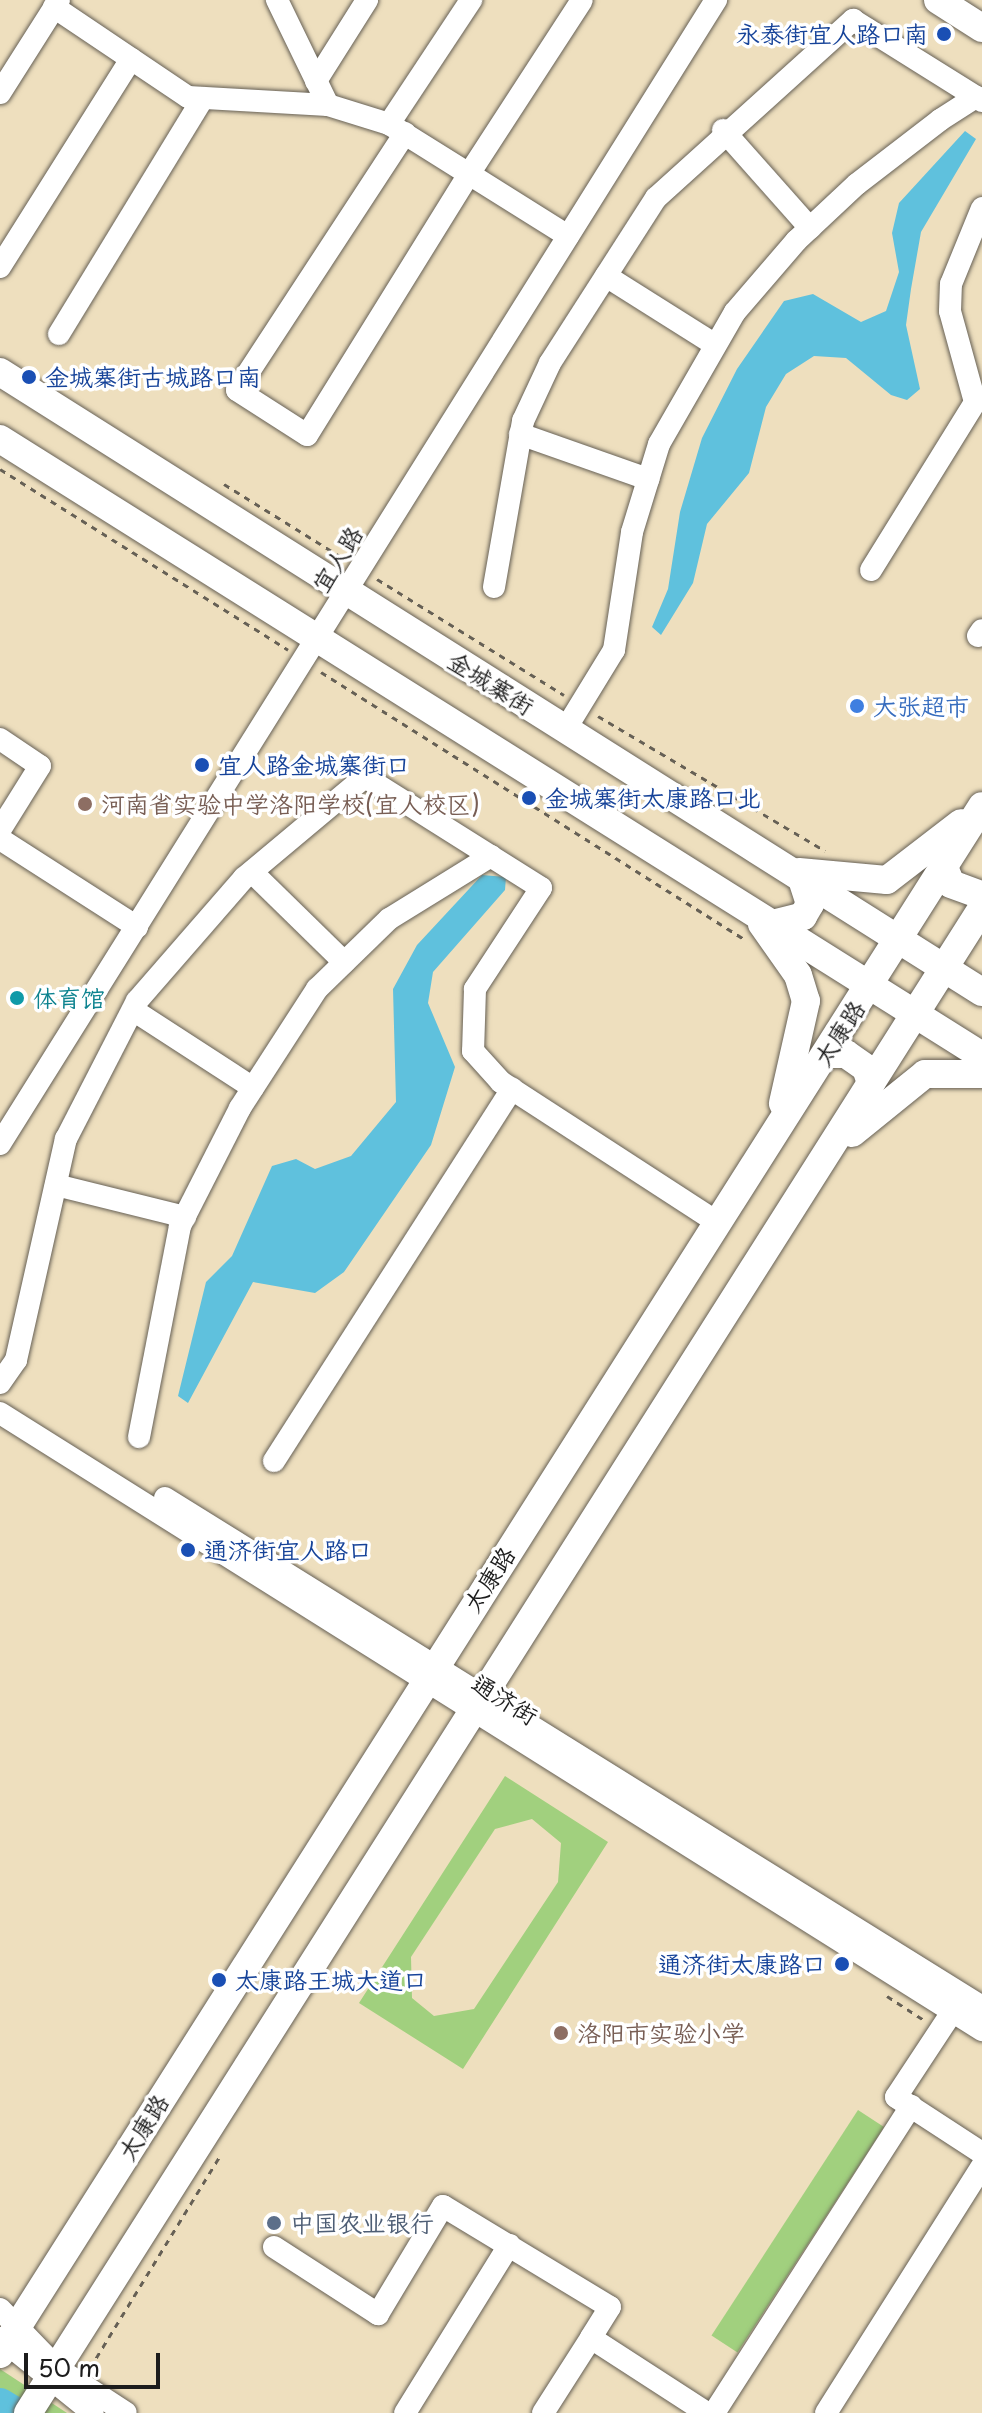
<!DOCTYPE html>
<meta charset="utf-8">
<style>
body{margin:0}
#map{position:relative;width:982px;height:2413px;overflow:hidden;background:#eedfbe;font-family:"Playpen Sans","LXGW WenKai TC",sans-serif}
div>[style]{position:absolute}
.green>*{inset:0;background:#a1d07e;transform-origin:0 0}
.water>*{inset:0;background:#5fc1dd}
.river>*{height:32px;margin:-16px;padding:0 16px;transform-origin:16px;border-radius:16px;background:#5fc1dd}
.path>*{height:3px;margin-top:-1.5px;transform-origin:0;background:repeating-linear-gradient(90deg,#666055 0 6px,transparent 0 12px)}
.roads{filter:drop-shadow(0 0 2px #666055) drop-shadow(0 0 2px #666055)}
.minor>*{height:22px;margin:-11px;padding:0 11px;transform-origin:11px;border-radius:11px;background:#fff}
.major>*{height:28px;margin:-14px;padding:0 14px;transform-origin:14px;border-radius:14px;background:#fff}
.dots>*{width:22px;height:22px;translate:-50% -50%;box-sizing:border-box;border:4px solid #fff;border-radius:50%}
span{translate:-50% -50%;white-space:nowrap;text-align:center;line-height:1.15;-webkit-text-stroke:7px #fff;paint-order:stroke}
.transit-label{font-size:24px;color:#164399}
.right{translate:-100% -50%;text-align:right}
.left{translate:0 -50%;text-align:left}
.street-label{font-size:24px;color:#1c1c1c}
.shop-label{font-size:24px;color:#366cbe}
.education-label{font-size:24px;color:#785e54}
.culture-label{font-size:24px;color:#0d838f}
.service-label{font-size:24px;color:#4e5e75}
.scale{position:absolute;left:24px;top:2353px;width:136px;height:36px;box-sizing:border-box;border:4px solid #1c1c1c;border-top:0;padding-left:10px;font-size:24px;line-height:28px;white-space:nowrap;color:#1c1c1c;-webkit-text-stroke:6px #fff;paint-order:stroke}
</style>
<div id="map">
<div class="green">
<i style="clip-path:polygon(evenodd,505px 1776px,608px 1842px,463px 2069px,359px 2003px,505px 1776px,532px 1819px,561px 1843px,558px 1882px,474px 2009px,434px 2016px,412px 1998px,411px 1957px,495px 1829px,532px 1819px)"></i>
<i style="left:858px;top:2110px;width:31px;height:269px;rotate:33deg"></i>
<i style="clip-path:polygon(0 2369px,67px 2413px,0 2413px)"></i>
</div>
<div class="water">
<i style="clip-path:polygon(965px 131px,976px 139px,921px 232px,911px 289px,906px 325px,920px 389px,907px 400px,891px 395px,846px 358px,814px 356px,786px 374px,766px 407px,749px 473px,707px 524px,693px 583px,661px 635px,652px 627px,668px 589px,680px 512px,702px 438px,737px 369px,784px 301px,813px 294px,861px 322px,886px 311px,899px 272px,892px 233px,899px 203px)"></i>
<i style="clip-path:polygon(482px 875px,506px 877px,505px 890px,433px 972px,428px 1003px,455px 1067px,431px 1145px,344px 1272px,315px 1293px,253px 1282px,188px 1403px,178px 1396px,206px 1282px,232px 1256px,272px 1166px,296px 1159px,315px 1169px,351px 1156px,396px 1102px,393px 989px,417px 945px)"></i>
</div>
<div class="river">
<i style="left:0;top:2404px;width:17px;rotate:31deg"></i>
</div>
<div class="path">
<i style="left:0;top:469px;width:340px;rotate:32.1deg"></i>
<i style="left:224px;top:484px;width:140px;rotate:31.9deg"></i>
<i style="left:377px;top:579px;width:220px;rotate:31.8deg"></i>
<i style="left:321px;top:672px;width:500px;rotate:32.26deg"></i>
<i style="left:598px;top:716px;width:264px;rotate:30.7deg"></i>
<i style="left:887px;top:1996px;width:44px;rotate:33deg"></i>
<i style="left:90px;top:2368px;width:249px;rotate:-58.5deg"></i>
</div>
<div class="roads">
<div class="minor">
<i style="left:54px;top:7px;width:161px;rotate:33.9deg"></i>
<i style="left:188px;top:97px;width:140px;rotate:3.3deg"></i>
<i style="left:328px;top:105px;width:117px;rotate:-115.9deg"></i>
<i style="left:316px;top:81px;width:96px;rotate:-57.8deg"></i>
<i style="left:0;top:93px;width:110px;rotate:-57.6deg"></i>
<i style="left:328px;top:105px;width:64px;rotate:17.3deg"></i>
<i style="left:389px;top:124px;width:94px;rotate:32deg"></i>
<i style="left:469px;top:174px;width:307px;rotate:121.8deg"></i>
<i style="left:307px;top:435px;width:83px;rotate:-147.3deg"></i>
<i style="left:237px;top:390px;width:307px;rotate:-56.8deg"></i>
<i style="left:389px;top:124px;width:149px;rotate:-56.5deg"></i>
<i style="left:723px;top:130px;width:131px;rotate:48.4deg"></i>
<i style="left:568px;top:236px;width:117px;rotate:-147.9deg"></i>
<i style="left:469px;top:174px;width:207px;rotate:-57deg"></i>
<i style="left:0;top:267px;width:246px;rotate:-57.8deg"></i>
<i style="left:606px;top:276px;width:128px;rotate:32.2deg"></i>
<i style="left:59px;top:334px;width:276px;rotate:-58.6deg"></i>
<i style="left:520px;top:434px;width:136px;rotate:19.4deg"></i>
<i style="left:871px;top:570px;width:198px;rotate:-58.2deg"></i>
<i style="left:975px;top:402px;width:94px;rotate:-105.4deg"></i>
<i style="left:950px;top:311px;width:27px;rotate:-88deg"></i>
<i style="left:951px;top:284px;width:82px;rotate:-67.8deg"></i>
<i style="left:494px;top:587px;width:169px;rotate:-80.1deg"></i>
<i style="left:523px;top:421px;width:64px;rotate:-65deg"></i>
<i style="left:550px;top:363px;width:196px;rotate:-57.3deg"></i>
<i style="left:656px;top:198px;width:266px;rotate:-42.1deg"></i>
<i style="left:853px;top:20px;width:145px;rotate:32deg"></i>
<i style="left:978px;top:636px;width:7px;rotate:-56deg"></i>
<i style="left:565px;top:730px;width:94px;rotate:-58.5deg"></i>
<i style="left:614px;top:650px;width:119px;rotate:-81.3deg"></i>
<i style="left:632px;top:532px;width:92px;rotate:-72.9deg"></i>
<i style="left:659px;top:444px;width:152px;rotate:-60.1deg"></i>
<i style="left:735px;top:312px;width:94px;rotate:-49.3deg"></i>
<i style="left:796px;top:241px;width:83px;rotate:-43.1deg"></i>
<i style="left:857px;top:184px;width:105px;rotate:-37.6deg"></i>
<i style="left:940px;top:120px;width:43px;rotate:-32.6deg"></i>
<i style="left:976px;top:97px;width:7px;rotate:34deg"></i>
<i style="left:0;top:739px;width:48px;rotate:34deg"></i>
<i style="left:40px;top:766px;width:75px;rotate:122deg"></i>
<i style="left:0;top:839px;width:163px;rotate:32.7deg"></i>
<i style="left:252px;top:872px;width:129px;rotate:44.4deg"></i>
<i style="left:133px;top:1010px;width:143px;rotate:33deg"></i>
<i style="left:0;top:1144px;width:1350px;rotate:-57.96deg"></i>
<i style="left:56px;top:1185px;width:133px;rotate:13.9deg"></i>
<i style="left:0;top:1383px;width:28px;rotate:-55deg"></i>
<i style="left:16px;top:1360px;width:227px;rotate:-77.3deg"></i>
<i style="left:66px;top:1139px;width:155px;rotate:-62.8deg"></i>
<i style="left:137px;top:1001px;width:163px;rotate:-49deg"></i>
<i style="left:244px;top:878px;width:158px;rotate:-39.9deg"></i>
<i style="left:365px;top:777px;width:208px;rotate:32.2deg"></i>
<i style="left:541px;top:888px;width:121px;rotate:123.2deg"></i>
<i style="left:475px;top:989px;width:62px;rotate:91.8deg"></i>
<i style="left:473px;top:1051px;width:42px;rotate:47.9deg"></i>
<i style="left:501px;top:1082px;width:259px;rotate:33deg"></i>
<i style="left:0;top:1413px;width:1160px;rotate:32.14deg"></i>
<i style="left:139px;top:1437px;width:215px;rotate:-79deg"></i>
<i style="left:180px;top:1226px;width:132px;rotate:-63deg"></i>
<i style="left:240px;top:1108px;width:142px;rotate:-57.1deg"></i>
<i style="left:317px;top:989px;width:100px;rotate:-44.2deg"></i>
<i style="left:389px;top:919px;width:120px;rotate:-31.7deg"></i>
<i style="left:274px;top:1461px;width:442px;rotate:-57.4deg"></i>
<i style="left:165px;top:1498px;width:963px;rotate:31.92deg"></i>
<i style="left:960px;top:2000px;width:116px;rotate:123.4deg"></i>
<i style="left:896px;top:2097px;width:103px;rotate:33.1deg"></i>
<i style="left:274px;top:2247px;width:124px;rotate:32.8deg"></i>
<i style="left:378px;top:2314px;width:126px;rotate:-59deg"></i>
<i style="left:443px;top:2206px;width:195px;rotate:31.2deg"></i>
<i style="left:610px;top:2307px;width:36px;rotate:122deg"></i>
<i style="left:0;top:2309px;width:82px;rotate:46deg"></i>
<i style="left:57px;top:2368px;width:82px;rotate:33.1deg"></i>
<i style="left:0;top:2338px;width:119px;rotate:38.9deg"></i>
<i style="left:405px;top:2413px;width:198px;rotate:-58.2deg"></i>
<i style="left:543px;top:2413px;width:89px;rotate:-57.4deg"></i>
<i style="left:591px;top:2338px;width:138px;rotate:32.9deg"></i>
<i style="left:714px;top:2413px;width:365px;rotate:-57.3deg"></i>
<i style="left:826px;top:2413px;width:292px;rotate:-57.7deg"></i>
</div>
<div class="major">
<i style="left:938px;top:0;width:52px;rotate:32.5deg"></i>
<i style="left:0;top:372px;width:1161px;rotate:32.27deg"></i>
<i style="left:0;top:439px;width:1160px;rotate:32.14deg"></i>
<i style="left:944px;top:867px;width:18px;rotate:68deg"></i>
<i style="left:951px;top:884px;width:33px;rotate:20deg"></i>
<i style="left:799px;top:872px;width:88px;rotate:5.2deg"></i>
<i style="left:887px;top:880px;width:93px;rotate:-37.6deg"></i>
<i style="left:762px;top:924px;width:62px;rotate:54.8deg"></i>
<i style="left:798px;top:975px;width:27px;rotate:73deg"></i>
<i style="left:806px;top:1001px;width:105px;rotate:102.7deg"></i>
<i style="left:772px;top:924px;width:32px;rotate:-14deg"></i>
<i style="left:803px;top:916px;width:14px;rotate:-60deg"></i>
<i style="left:810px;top:904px;width:25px;rotate:-108deg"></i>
<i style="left:826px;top:1054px;width:20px"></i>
<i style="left:846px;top:1054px;width:24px;rotate:35deg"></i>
<i style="left:866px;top:1068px;width:16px;rotate:72deg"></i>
<i style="left:852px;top:1133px;width:94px;rotate:-38.9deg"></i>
<i style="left:925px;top:1074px;width:57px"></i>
<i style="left:0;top:2354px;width:1833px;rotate:-57.61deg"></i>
<i style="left:28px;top:2413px;width:1782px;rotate:-57.63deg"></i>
</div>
</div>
<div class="dots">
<i style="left:944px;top:34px;background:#1a4fb4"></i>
<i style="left:29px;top:377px;background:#1a4fb4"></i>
<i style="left:857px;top:706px;background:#3f7fe0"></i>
<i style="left:202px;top:765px;background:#1a4fb4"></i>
<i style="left:529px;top:798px;background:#1a4fb4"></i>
<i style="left:85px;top:804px;background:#8d6e63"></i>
<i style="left:17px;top:998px;background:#0f9aa8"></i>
<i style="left:188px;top:1550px;background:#1a4fb4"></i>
<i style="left:842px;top:1964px;background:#1a4fb4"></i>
<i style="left:219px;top:1980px;background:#1a4fb4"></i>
<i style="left:561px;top:2033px;background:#8d6e63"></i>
<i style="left:274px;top:2223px;background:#5c6f8a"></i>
</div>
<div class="transit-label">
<span class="right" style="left:928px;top:34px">永泰街宜人路口南</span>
<span class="left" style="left:45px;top:377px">金城寨街古城路口南</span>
<span class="left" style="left:218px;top:765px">宜人路金城寨街口</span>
<span class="left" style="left:545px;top:798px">金城寨街太康路口北</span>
<span class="left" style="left:204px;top:1550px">通济街宜人路口</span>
<span class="right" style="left:826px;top:1964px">通济街太康路口</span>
<span class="left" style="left:235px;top:1980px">太康路王城大道口</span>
</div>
<div class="street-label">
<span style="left:337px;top:559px;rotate:-58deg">宜人路</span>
<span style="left:491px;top:683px;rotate:32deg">金城寨街</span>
<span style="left:839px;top:1033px;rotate:-57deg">太康路</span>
<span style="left:489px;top:1579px;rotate:-57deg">太康路</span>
<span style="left:505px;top:1699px;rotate:32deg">通济街</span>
<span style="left:143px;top:2127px;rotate:-58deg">太康路</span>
</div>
<div class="shop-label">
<span class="left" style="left:873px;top:706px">大张超市</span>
</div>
<div class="education-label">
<span class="left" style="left:101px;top:804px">河南省实验中学洛阳学校(宜人校区)</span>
<span class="left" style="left:577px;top:2033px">洛阳市实验小学</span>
</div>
<div class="culture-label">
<span class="left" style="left:33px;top:998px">体育馆</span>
</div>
<div class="service-label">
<span class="left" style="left:290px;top:2223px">中国农业银行</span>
</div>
<div class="scale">50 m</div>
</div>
